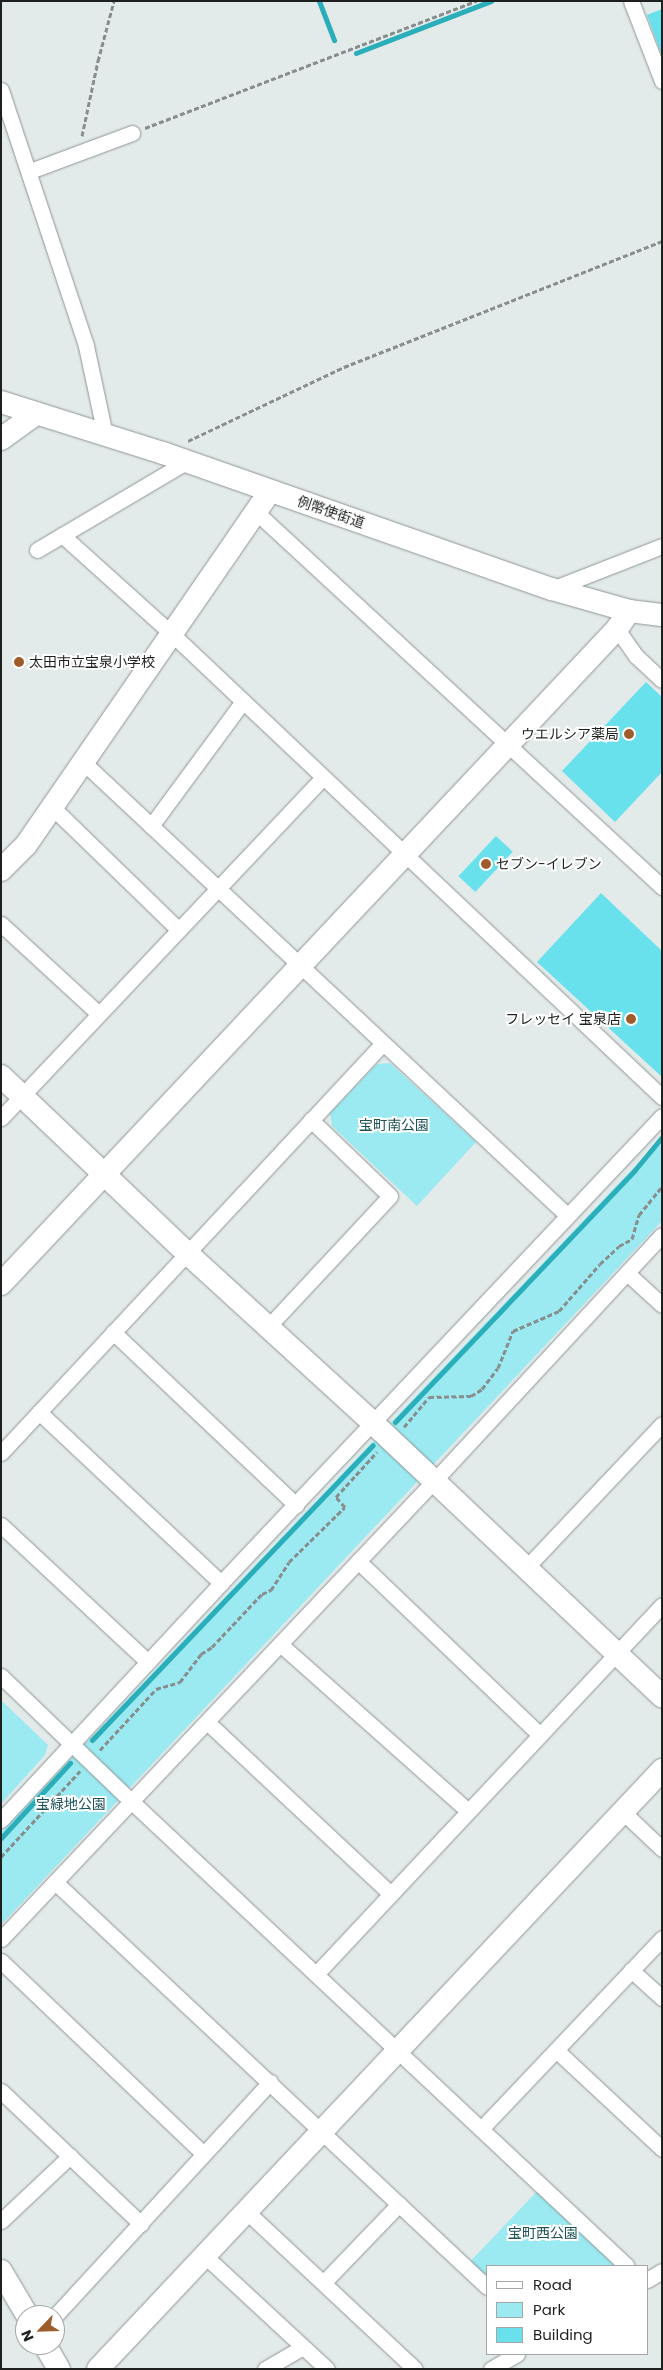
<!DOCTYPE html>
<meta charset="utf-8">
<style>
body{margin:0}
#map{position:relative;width:663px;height:2370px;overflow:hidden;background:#e3eaea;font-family:Poppins,"Noto Sans JP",sans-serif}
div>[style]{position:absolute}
.green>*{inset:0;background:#9be9f1}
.stream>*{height:5px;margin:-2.5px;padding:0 2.5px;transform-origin:2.5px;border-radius:2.5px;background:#2aaeba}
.building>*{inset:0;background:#68e1ec;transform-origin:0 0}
.path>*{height:3px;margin-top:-1.5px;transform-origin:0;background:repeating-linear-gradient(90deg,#888d8d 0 5px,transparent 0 7.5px)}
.roads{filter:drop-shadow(0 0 1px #8f9596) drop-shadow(0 0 1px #8f9596)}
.street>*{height:15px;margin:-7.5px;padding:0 7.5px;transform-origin:7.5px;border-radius:7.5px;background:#fff}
.secondary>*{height:22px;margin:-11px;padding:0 11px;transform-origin:11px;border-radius:11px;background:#fff}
.dots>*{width:14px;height:14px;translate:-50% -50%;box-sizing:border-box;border:2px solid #fff;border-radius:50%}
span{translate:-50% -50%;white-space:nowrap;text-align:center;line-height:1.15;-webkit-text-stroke:4px #fff;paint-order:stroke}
.street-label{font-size:14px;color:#1e2020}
.poi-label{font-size:14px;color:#1e2020}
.left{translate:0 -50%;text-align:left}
.right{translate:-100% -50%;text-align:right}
.park-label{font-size:14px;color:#1c5156}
.frame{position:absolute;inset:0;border:2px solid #1e2020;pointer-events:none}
.legend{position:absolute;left:486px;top:2265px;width:162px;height:90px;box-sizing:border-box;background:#fff;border:1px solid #a5a6a6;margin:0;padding:6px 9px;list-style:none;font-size:15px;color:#1e2020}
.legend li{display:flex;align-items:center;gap:10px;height:25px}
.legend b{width:25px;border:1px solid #a5a6a6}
.north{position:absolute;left:15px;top:2305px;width:50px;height:50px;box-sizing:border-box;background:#fff;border:1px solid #a5a6a6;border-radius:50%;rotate:246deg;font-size:14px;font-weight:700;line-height:20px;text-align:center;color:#1e2020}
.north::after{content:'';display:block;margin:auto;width:18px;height:22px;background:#9f5c2b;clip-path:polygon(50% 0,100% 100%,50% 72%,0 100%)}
</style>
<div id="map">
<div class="green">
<i style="clip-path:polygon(390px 1063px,476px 1142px,417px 1206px,332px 1126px,330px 1113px,377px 1064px)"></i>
<i style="clip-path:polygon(662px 1138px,662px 1221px,1px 1925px,1px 1832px)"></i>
<i style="clip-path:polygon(1px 1700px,48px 1745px,45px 1755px,1px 1804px)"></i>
<i style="clip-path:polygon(542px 2186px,627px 2266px,487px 2266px,487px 2287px,465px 2267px)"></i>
</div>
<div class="stream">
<i style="left:319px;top:1px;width:42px;rotate:69deg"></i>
<i style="left:356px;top:53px;width:145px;rotate:-21.1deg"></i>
<i style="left:395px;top:1422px;width:347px;rotate:-46.4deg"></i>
<i style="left:634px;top:1171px;width:44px;rotate:-50.5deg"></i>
<i style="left:92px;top:1740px;width:407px;rotate:-46.4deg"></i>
<i style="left:1px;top:1838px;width:102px;rotate:-47.4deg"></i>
</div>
<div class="building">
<i style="clip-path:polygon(662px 9px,662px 53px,661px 53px,647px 15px)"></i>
<i style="clip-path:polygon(646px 682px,662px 697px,662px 772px,615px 822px,562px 771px)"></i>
<i style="left:496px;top:836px;width:23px;height:55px;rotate:43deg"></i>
<i style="clip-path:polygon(601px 893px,662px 951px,662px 1077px,537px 962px)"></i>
</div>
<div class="path">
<i style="left:145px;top:128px;width:355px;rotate:-21deg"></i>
<i style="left:82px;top:136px;width:77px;rotate:-78deg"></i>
<i style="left:98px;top:61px;width:62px;rotate:-75.1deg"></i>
<i style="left:188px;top:441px;width:173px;rotate:-25.4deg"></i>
<i style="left:344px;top:367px;width:342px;rotate:-21.6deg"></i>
<i style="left:404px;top:1427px;width:39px;rotate:-50deg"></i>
<i style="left:429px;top:1397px;width:42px;rotate:-1.4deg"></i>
<i style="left:471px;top:1396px;width:13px;rotate:-32deg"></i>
<i style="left:482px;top:1389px;width:26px;rotate:-53deg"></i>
<i style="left:498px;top:1368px;width:40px;rotate:-68deg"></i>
<i style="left:513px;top:1331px;width:50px;rotate:-23.5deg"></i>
<i style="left:559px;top:1311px;width:62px;rotate:-48.9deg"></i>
<i style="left:600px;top:1264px;width:26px;rotate:-43deg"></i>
<i style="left:619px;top:1246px;width:15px;rotate:-28deg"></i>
<i style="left:632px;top:1239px;width:25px;rotate:-74deg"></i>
<i style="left:639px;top:1215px;width:36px;rotate:-51deg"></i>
<i style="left:100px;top:1750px;width:83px;rotate:-47.4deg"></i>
<i style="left:156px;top:1689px;width:25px;rotate:-16deg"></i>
<i style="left:180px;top:1682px;width:35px;rotate:-53deg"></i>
<i style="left:201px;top:1654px;width:13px;rotate:-32deg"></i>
<i style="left:212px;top:1647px;width:73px;rotate:-46.7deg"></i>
<i style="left:262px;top:1594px;width:10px;rotate:-24deg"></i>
<i style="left:271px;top:1590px;width:33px;rotate:-57deg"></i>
<i style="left:289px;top:1562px;width:78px;rotate:-44.5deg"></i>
<i style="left:345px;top:1507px;width:13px;rotate:-132deg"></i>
<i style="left:336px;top:1497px;width:61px;rotate:-47.7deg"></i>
<i style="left:1px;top:1857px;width:117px;rotate:-47.4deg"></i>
</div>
<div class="roads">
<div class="street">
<i style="left:631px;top:1px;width:86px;rotate:68.8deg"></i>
<i style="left:1px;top:90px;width:270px;rotate:71.6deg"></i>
<i style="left:86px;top:346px;width:91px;rotate:77.9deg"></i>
<i style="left:30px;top:171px;width:109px;rotate:-20.4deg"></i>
<i style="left:256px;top:512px;width:553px;rotate:42.73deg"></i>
<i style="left:62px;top:535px;width:148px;rotate:42deg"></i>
<i style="left:172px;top:634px;width:674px;rotate:43.38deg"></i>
<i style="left:37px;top:550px;width:173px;rotate:-30.6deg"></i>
<i style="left:552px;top:589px;width:118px;rotate:-21.4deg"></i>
<i style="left:617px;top:629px;width:33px;rotate:55deg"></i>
<i style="left:636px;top:656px;width:35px;rotate:43deg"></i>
<i style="left:83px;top:762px;width:664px;rotate:43.11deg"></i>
<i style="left:52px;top:807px;width:175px;rotate:44.1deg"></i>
<i style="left:151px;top:826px;width:155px;rotate:-53.6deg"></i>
<i style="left:1px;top:924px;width:133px;rotate:42.6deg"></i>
<i style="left:1px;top:1118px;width:468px;rotate:-46.6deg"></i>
<i style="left:627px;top:1273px;width:47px;rotate:42.4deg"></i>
<i style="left:267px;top:1328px;width:180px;rotate:-47deg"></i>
<i style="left:390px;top:1196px;width:110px;rotate:-136.1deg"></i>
<i style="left:113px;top:1332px;width:252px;rotate:43.4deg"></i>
<i style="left:39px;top:1412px;width:250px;rotate:43.2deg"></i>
<i style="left:1px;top:1453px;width:560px;rotate:-47.02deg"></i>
<i style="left:1px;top:1525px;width:201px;rotate:43deg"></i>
<i style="left:358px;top:1561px;width:250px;rotate:43.7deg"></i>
<i style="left:525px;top:1569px;width:199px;rotate:-46.6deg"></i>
<i style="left:280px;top:1644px;width:251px;rotate:41.6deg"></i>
<i style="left:1px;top:1676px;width:182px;rotate:43.9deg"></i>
<i style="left:132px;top:1802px;width:678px;rotate:43.15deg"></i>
<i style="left:207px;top:1722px;width:252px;rotate:43.1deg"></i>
<i style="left:623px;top:1812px;width:54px;rotate:43.5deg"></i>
<i style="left:1px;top:1820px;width:323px;rotate:-47.1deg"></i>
<i style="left:221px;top:1583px;width:642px;rotate:-46.64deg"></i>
<i style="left:55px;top:1882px;width:592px;rotate:43.15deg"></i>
<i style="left:1px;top:1939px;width:630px;rotate:-46.61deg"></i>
<i style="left:434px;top:1481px;width:335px;rotate:-47.2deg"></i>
<i style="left:1px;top:1961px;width:280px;rotate:43.6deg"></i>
<i style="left:631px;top:1970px;width:42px;rotate:42.1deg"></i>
<i style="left:317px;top:1973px;width:504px;rotate:-46.85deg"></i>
<i style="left:556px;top:2050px;width:145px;rotate:43deg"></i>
<i style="left:1px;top:2091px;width:193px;rotate:43.5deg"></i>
<i style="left:481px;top:2129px;width:263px;rotate:-46.5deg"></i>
<i style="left:246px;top:2211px;width:231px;rotate:43.1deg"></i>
<i style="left:1px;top:2221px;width:95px;rotate:-43.3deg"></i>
<i style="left:205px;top:2256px;width:166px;rotate:42.8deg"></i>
<i style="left:647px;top:2280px;width:17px;rotate:-31deg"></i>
<i style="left:324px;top:2282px;width:108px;rotate:-46.1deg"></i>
<i style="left:55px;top:2316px;width:318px;rotate:-47.4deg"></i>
<i style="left:265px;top:2369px;width:44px;rotate:-30.1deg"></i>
<i style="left:491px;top:2369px;width:30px;rotate:-30deg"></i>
</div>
<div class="secondary">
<i style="left:1px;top:402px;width:170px;rotate:17.5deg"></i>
<i style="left:163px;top:453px;width:412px;rotate:19.3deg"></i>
<i style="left:552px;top:589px;width:80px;rotate:15.9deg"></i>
<i style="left:629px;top:611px;width:33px;rotate:7deg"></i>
<i style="left:1px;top:439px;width:44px;rotate:-35.8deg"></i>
<i style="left:1px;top:870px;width:35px;rotate:-45deg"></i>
<i style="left:26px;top:845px;width:430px;rotate:-55.4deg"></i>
<i style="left:1px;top:1076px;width:257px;rotate:43.6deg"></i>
<i style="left:187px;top:1253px;width:252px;rotate:42.4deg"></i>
<i style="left:373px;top:1423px;width:398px;rotate:43.4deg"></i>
<i style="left:1px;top:1284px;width:899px;rotate:-46.76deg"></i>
<i style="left:617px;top:629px;width:22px;rotate:-56deg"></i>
<i style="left:1px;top:2271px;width:51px;rotate:59.4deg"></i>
<i style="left:45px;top:2345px;width:28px;rotate:60deg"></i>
<i style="left:98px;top:2369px;width:823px;rotate:-46.72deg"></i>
</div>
</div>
<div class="dots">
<i style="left:19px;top:662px;background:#9f5c2b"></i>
<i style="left:629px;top:734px;background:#9f5c2b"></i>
<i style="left:486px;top:864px;background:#9f5c2b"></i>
<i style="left:631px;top:1019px;background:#9f5c2b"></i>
</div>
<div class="street-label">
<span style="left:331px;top:512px;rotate:19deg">例幣使街道</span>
</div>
<div class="poi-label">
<span class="left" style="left:29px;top:662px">太田市立宝泉小学校</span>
<span class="right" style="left:619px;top:734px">ウエルシア薬局</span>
<span class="left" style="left:496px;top:864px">セブン-イレブン</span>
<span class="right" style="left:621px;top:1019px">フレッセイ 宝泉店</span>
</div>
<div class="park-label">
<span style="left:394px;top:1125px">宝町南公園</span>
<span style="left:71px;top:1804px">宝緑地公園</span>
<span style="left:543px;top:2233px">宝町西公園</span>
</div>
<div class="frame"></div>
<ul class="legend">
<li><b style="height:6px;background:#fff"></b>Road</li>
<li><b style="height:14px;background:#9be9f1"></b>Park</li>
<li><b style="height:14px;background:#68e1ec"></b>Building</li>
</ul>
<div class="north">N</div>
</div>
